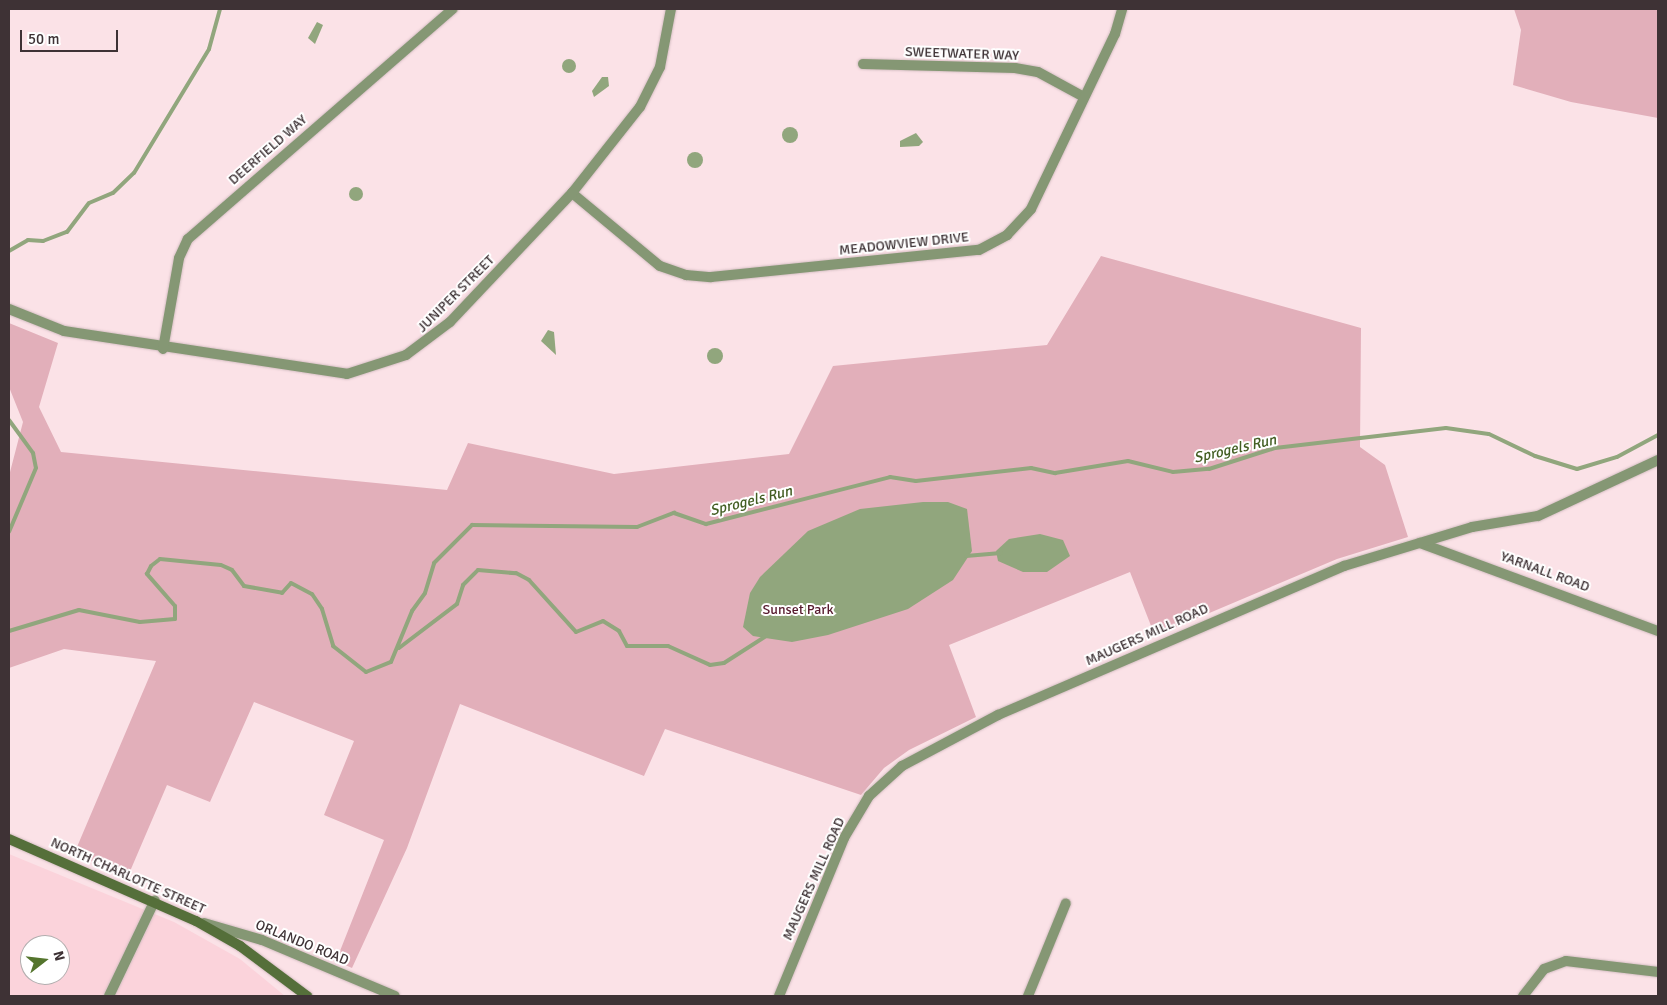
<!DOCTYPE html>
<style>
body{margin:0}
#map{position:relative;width:1667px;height:1005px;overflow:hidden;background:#fbe2e7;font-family:Signika,sans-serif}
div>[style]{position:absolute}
.built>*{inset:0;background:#fbd3db}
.green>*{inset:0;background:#e2afba}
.water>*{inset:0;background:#91a67d}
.round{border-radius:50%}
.stream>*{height:4px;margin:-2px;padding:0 2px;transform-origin:2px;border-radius:2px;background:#91a67d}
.roads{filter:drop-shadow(0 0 1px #d5bfc3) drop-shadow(0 0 1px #d5bfc3)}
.minor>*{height:10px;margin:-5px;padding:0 5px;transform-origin:5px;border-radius:5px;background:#859774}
.tertiary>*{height:10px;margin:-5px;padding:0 5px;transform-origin:5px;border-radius:5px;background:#859774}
.secondary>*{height:10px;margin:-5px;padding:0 5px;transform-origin:5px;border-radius:5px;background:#556f3a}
span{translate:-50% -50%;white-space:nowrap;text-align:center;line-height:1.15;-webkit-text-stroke:4px #fff;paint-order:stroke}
.street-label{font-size:14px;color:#3e3235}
.park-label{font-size:14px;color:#571a2e}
.water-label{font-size:15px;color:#435e23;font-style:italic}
.frame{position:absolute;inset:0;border:10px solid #3e3235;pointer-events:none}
.north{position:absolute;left:20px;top:935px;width:50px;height:50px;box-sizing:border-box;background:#fff;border:1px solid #b2adae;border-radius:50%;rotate:74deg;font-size:14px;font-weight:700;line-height:20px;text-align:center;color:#3e3235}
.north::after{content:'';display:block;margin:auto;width:18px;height:22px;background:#54752d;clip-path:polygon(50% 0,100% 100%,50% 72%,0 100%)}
.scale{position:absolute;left:20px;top:30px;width:98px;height:22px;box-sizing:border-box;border:2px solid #3e3235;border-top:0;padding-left:6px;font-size:15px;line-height:18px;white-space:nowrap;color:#3e3235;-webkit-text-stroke:4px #fff;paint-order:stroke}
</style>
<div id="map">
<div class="built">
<i style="clip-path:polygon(evenodd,9px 854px,174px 922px,240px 959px,285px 996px,9px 996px,9px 854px,30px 945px,60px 945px,60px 975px,30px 975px,30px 945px)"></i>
</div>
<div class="green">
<i style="clip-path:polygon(1514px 9px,1658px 9px,1658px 118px,1571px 102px,1513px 85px,1521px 30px)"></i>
<i style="clip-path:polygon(1101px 256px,1361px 328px,1360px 447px,1385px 465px,1408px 537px,1337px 559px,1155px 636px,1130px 572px,949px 645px,976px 717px,909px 750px,884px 768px,861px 795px,665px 729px,644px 776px,460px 704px,407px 848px,352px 968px,336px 961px,384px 840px,324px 815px,354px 741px,254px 702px,210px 802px,167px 785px,128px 876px,74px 854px,156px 661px,64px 649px,9px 668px,9px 476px,23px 422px,9px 387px,9px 323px,58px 343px,39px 407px,61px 452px,447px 490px,468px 443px,614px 474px,789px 454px,833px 366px,1047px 345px)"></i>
</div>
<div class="water">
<i style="clip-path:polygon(317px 22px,323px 25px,315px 44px,308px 38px)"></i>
<i class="round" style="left:562px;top:59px;width:14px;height:14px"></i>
<i style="clip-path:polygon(602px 77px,608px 77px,609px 86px,594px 97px,592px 91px)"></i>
<i class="round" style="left:782px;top:127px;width:16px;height:16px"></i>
<i style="clip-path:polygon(916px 133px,923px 142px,919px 146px,900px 147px,900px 141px)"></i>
<i class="round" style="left:687px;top:152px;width:16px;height:16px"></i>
<i class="round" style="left:349px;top:187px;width:14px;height:14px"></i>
<i style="clip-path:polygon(548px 330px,554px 332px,556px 355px,541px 341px)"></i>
<i class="round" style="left:707px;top:348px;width:16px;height:16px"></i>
<i style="clip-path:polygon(923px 502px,948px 502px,967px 509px,972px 551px,953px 580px,908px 609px,828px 635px,792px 642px,753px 636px,743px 627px,750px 593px,760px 577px,808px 531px,860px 509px)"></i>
<i style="clip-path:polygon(1040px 534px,1063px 540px,1070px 556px,1047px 572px,1023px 572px,998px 561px,996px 551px,1009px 539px)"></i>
</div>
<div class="stream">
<i style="left:9px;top:251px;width:22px;rotate:-30deg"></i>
<i style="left:28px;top:240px;width:15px;rotate:4deg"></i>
<i style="left:43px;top:241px;width:26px;rotate:-21deg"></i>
<i style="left:67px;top:232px;width:36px;rotate:-53deg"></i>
<i style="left:89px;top:203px;width:26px;rotate:-23deg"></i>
<i style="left:113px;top:193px;width:29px;rotate:-44deg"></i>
<i style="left:134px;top:173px;width:145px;rotate:-58.8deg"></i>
<i style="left:209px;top:49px;width:41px;rotate:-74.6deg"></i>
<i style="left:9px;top:420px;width:41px;rotate:54deg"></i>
<i style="left:33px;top:453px;width:15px;rotate:79deg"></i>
<i style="left:36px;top:468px;width:69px;rotate:112.9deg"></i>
<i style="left:966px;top:556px;width:35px;rotate:-5deg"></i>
<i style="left:9px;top:631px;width:73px;rotate:-16.7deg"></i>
<i style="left:79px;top:610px;width:62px;rotate:11.1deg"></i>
<i style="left:140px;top:622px;width:35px;rotate:-5deg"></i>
<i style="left:175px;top:619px;width:13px;rotate:-90deg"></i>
<i style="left:175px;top:606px;width:43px;rotate:-131.2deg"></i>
<i style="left:147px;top:574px;width:9px;rotate:-63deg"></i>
<i style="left:151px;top:566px;width:11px;rotate:-38deg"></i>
<i style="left:160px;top:559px;width:61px;rotate:5.6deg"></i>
<i style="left:221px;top:565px;width:12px;rotate:24deg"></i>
<i style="left:232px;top:570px;width:20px;rotate:53deg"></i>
<i style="left:244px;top:586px;width:39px;rotate:10deg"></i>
<i style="left:282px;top:593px;width:13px;rotate:-48deg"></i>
<i style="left:291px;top:583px;width:24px;rotate:28deg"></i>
<i style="left:312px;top:594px;width:18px;rotate:56deg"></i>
<i style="left:322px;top:609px;width:39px;rotate:73deg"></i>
<i style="left:333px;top:646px;width:42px;rotate:38.2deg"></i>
<i style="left:366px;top:672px;width:27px;rotate:-22deg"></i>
<i style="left:391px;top:662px;width:55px;rotate:-67.6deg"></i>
<i style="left:412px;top:611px;width:22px;rotate:-54deg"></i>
<i style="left:425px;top:593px;width:31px;rotate:-73deg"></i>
<i style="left:434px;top:563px;width:54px;rotate:-45deg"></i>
<i style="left:472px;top:525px;width:165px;rotate:0.7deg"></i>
<i style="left:637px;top:527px;width:40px;rotate:-21deg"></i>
<i style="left:674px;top:513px;width:34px;rotate:19deg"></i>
<i style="left:706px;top:524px;width:190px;rotate:-14.3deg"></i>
<i style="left:890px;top:477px;width:26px;rotate:9deg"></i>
<i style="left:916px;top:481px;width:116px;rotate:-6.4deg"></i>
<i style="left:1031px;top:468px;width:25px;rotate:12deg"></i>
<i style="left:1055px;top:473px;width:74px;rotate:-9.3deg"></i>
<i style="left:1128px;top:461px;width:46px;rotate:13.7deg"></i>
<i style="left:1173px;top:472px;width:36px;rotate:-5deg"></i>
<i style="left:1209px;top:469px;width:69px;rotate:-17.7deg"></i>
<i style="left:1275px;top:448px;width:172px;rotate:-6.7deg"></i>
<i style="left:1446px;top:428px;width:43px;rotate:7.9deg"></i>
<i style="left:1489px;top:434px;width:51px;rotate:25.6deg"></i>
<i style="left:1535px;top:456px;width:44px;rotate:17.2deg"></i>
<i style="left:1577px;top:469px;width:42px;rotate:-16.7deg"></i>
<i style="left:1617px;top:457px;width:47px;rotate:-28.2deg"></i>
<i style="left:399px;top:648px;width:73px;rotate:-37.2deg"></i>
<i style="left:457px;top:604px;width:20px;rotate:-72deg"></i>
<i style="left:463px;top:585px;width:21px;rotate:-45deg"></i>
<i style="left:478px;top:570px;width:38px;rotate:5deg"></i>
<i style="left:516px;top:573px;width:15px;rotate:28deg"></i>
<i style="left:529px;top:580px;width:70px;rotate:47.9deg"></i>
<i style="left:576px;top:632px;width:29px;rotate:-22deg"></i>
<i style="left:603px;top:621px;width:19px;rotate:32deg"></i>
<i style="left:619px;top:631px;width:17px;rotate:62deg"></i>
<i style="left:627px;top:646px;width:41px"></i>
<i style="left:668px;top:646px;width:46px;rotate:24.3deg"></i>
<i style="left:710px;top:665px;width:14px;rotate:-8deg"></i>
<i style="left:724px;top:663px;width:50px;rotate:-32.7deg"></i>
</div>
<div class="roads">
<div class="minor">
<i style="left:863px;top:64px;width:152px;rotate:1.5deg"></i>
<i style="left:1015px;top:68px;width:23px;rotate:10deg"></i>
<i style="left:1038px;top:72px;width:52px;rotate:28.5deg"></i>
<i style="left:572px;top:193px;width:114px;rotate:39.7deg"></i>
<i style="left:660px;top:266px;width:28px;rotate:19deg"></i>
<i style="left:686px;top:275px;width:25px;rotate:5deg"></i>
<i style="left:711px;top:277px;width:269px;rotate:-5.8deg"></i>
<i style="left:979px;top:250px;width:32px;rotate:-28deg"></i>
<i style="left:1007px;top:235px;width:35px;rotate:-47deg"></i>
<i style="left:1031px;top:209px;width:194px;rotate:-64.4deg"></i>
<i style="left:1115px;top:34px;width:26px;rotate:-74deg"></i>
<i style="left:9px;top:309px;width:59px;rotate:21.8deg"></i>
<i style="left:64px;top:331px;width:286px;rotate:8.6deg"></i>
<i style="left:347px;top:374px;width:62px;rotate:-17.9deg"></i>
<i style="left:406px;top:355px;width:55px;rotate:-36.9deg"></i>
<i style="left:450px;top:322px;width:178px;rotate:-46.6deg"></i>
<i style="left:572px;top:193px;width:110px;rotate:-51.7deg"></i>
<i style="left:640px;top:107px;width:45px;rotate:-63.4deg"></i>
<i style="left:660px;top:67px;width:59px;rotate:-79.3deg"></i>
<i style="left:163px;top:349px;width:92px;rotate:-80deg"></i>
<i style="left:179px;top:258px;width:21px;rotate:-65deg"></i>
<i style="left:188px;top:239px;width:351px;rotate:-41deg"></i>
<i style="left:1420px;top:543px;width:254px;rotate:20.3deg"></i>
<i style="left:204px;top:923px;width:60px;rotate:16.3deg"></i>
<i style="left:262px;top:940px;width:144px;rotate:22.8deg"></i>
<i style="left:109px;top:996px;width:106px;rotate:-64.4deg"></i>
<i style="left:1028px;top:996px;width:100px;rotate:-67.8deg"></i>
<i style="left:1523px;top:996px;width:34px;rotate:-52deg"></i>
<i style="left:1544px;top:969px;width:23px;rotate:-20deg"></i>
<i style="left:1566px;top:961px;width:93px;rotate:6.8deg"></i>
</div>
<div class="tertiary">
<i style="left:779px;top:996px;width:171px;rotate:-67.6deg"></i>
<i style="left:844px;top:838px;width:49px;rotate:-59.2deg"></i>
<i style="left:869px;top:796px;width:45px;rotate:-42.3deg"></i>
<i style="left:902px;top:766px;width:109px;rotate:-28deg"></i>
<i style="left:998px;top:715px;width:377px;rotate:-23.3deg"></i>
<i style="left:1344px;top:566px;width:134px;rotate:-16.9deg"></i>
<i style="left:1472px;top:527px;width:67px;rotate:-9.5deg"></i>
<i style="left:1538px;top:516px;width:132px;rotate:-25deg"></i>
</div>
<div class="secondary">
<i style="left:9px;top:839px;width:204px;rotate:23.7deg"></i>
<i style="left:196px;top:921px;width:51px;rotate:29.6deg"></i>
<i style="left:240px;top:946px;width:84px;rotate:36.7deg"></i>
</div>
</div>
<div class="street-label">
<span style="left:962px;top:54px;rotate:2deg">SWEETWATER WAY</span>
<span style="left:268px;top:150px;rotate:-41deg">DEERFIELD WAY</span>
<span style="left:904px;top:244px;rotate:-6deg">MEADOWVIEW DRIVE</span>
<span style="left:456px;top:294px;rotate:-45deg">JUNIPER STREET</span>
<span style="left:1545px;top:572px;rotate:20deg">YARNALL ROAD</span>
<span style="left:1147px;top:635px;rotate:-24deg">MAUGERS MILL ROAD</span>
<span style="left:128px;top:876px;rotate:24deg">NORTH CHARLOTTE STREET</span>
<span style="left:814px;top:879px;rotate:-66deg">MAUGERS MILL ROAD</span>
<span style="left:302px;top:943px;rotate:22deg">ORLANDO ROAD</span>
</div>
<div class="park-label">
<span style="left:798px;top:610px">Sunset Park</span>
</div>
<div class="water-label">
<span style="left:1235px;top:449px;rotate:-13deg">Sprogels Run</span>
<span style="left:751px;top:501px;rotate:-14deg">Sprogels Run</span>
</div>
<div class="frame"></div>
<div class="north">N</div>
<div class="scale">50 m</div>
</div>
